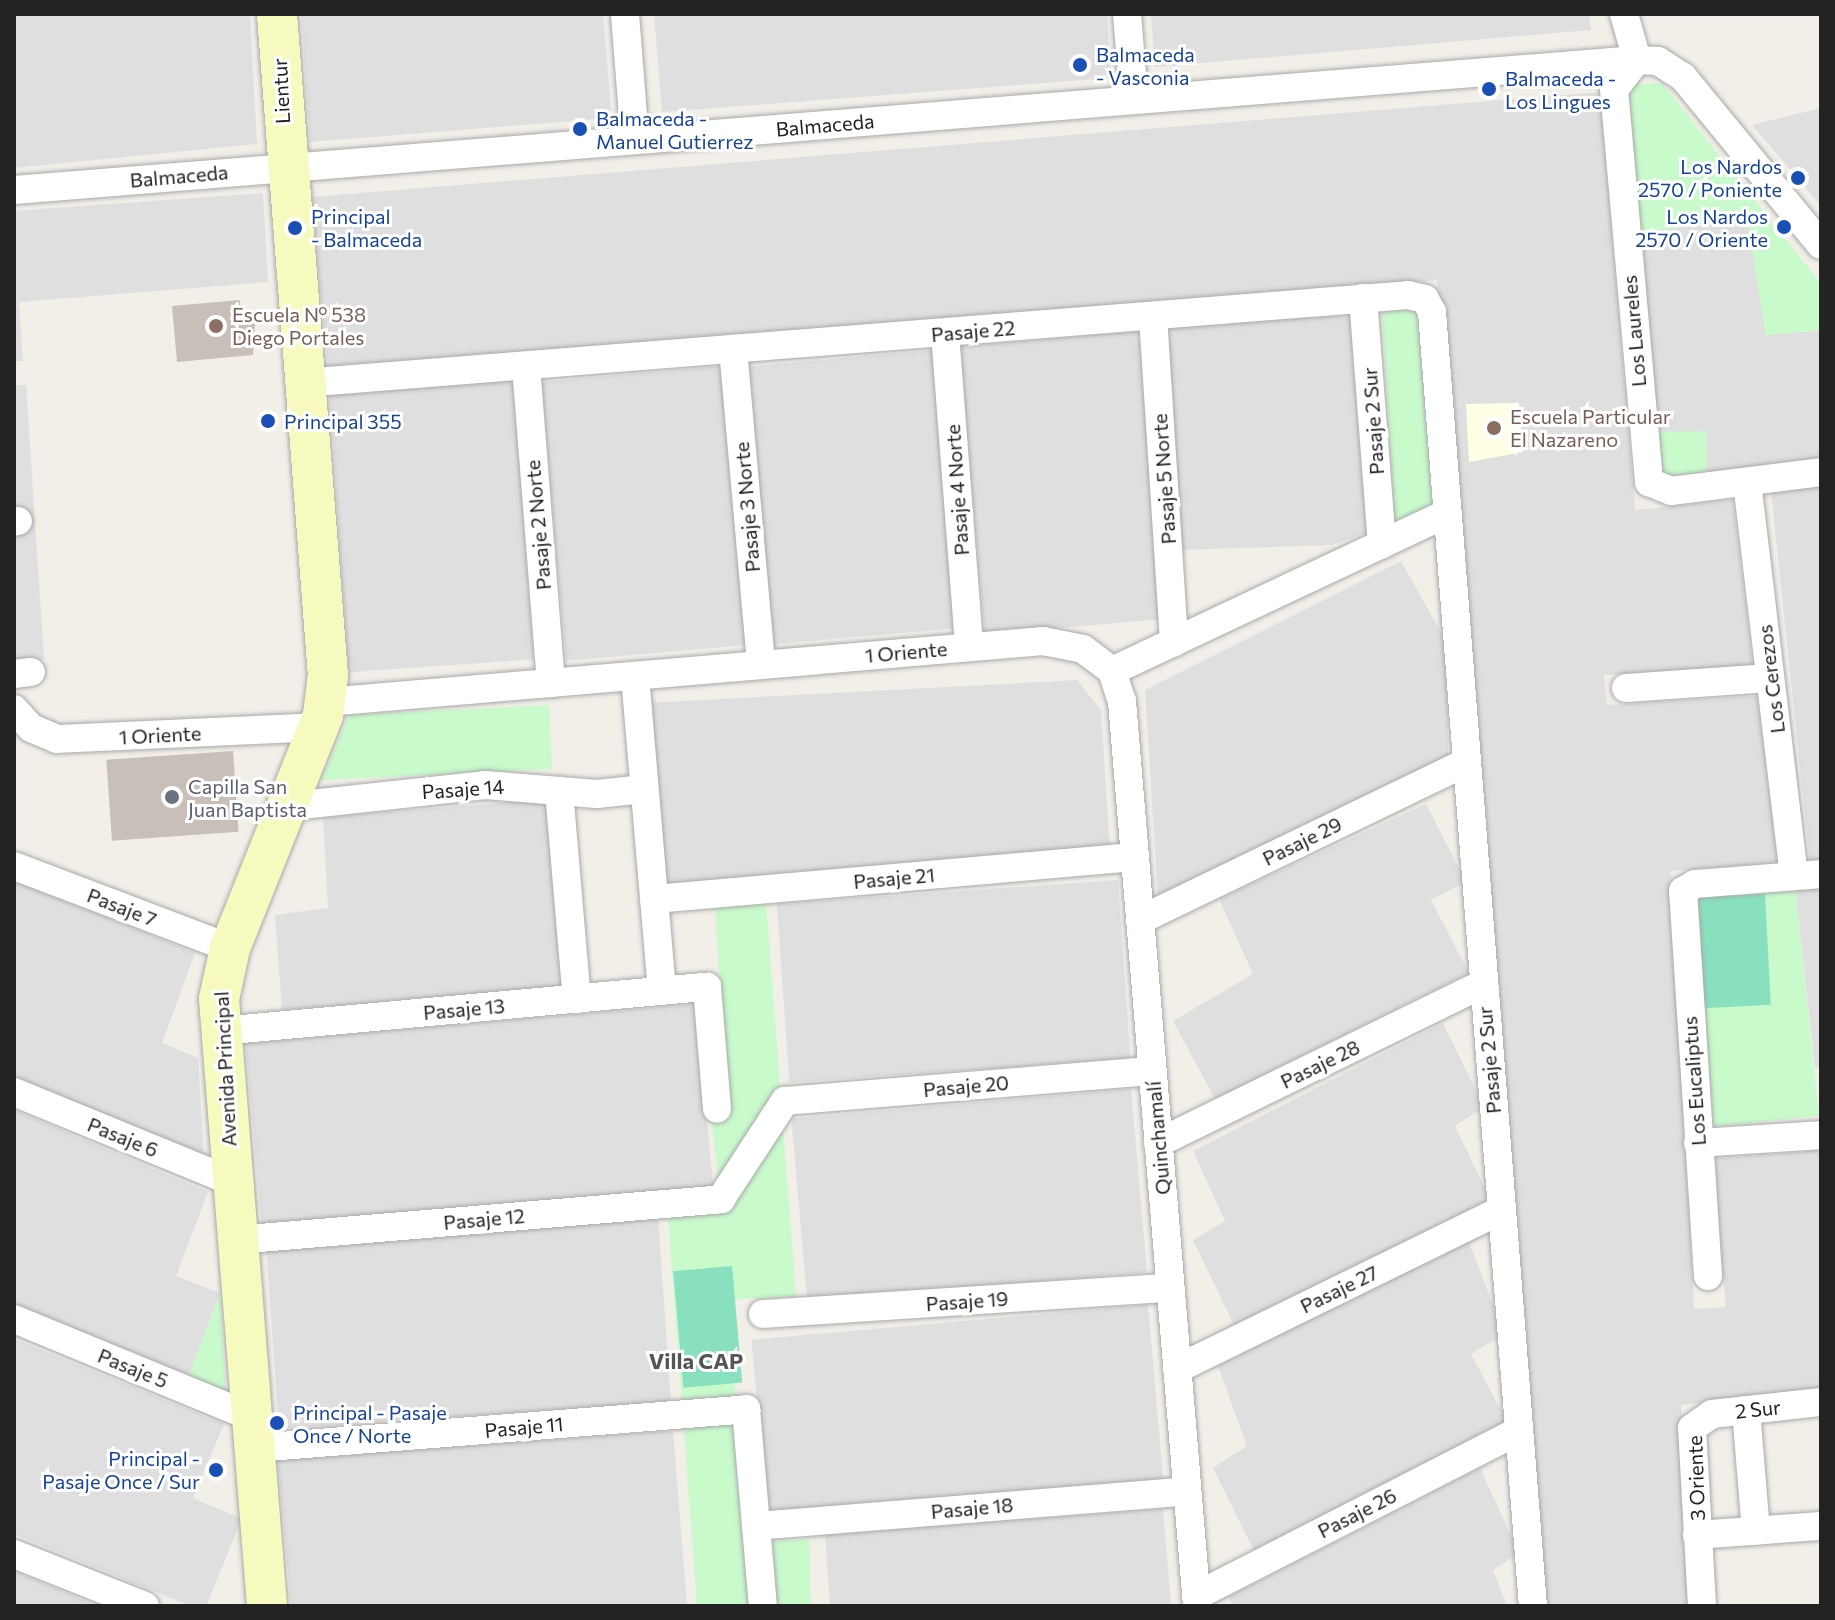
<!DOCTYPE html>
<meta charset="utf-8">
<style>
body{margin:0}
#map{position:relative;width:1835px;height:1620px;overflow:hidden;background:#f2efe9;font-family:Commissioner,sans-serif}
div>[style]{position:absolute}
.residential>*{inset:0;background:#e0dfdf;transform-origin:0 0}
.education>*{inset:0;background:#ffffe5}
.park>*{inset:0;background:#c8facc;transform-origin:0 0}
.pitch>*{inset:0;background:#88e0be;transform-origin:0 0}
.building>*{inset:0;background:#c7bfb8;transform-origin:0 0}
.roads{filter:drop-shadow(0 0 2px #a9a9a9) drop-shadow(0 0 2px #a9a9a9)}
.minor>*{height:28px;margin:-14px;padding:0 14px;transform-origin:14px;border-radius:14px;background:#fff}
.secondary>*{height:40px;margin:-20px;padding:0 20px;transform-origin:20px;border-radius:20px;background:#f7fabf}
.dots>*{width:22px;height:22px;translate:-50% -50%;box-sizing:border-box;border:4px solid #fff;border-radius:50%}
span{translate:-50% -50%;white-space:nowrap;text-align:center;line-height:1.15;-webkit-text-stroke:6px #fff;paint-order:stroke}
.transit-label{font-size:20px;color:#164399}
.left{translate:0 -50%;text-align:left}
.right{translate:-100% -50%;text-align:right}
.street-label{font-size:20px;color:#222}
.education-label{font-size:20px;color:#785e54}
.worship-label{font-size:20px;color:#5b616d}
.neighbourhood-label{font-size:22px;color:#555;font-weight:700}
.frame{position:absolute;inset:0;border:16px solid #222;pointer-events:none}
</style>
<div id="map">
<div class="residential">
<i style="clip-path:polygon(14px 14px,250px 14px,257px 144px,14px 168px)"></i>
<i style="clip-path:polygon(301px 14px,603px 14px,611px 110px,598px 119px,310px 142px)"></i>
<i style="clip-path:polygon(654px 14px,1107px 14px,1111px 78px,662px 112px)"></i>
<i style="clip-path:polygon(1151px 14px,1589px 14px,1591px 30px,1155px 67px)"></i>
<i style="clip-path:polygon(1600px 92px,1635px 510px,1733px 500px,1753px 667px,1604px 675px,1607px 705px,1757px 696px,1778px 863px,1671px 871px,1694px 1309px,1726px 1307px,1713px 1159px,1821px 1150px,1821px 1392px,1681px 1405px,1697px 1606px,1545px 1606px,1437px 280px,328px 367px,312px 197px)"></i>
<i style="clip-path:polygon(1821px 108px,1821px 206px,1752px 125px)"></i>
<i style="clip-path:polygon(263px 193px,268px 282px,19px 302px,23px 361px,14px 361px,14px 211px)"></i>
<i style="clip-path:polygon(1748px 219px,1766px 335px,1821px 330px,1821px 460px,1707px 474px,1655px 435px,1633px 233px)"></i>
<i style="clip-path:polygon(1353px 316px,1374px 530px,1332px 545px,1179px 550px,1168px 324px)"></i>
<i style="left:1138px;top:331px;width:289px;height:179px;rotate:85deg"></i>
<i style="left:935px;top:350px;width:279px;height:188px;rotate:85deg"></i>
<i style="left:723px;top:366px;width:280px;height:182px;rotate:85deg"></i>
<i style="left:514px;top:378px;width:282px;height:185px;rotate:86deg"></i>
<i style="clip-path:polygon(14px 385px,26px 385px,44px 659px,14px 662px)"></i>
<i style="clip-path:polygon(1821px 486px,1821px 861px,1810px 862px,1771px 491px)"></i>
<i style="clip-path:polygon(1401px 561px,1447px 643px,1448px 755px,1158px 899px,1145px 690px)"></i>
<i style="clip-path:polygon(1077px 680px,1101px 710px,1110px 851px,661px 887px,646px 703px)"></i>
<i style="clip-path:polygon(551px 799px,565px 987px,282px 1010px,275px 915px,328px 908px,323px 817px)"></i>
<i style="clip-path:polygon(1426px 804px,1466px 882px,1431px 900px,1469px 973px,1215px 1099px,1173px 1021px,1253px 974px,1219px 899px)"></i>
<i style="clip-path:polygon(14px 880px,195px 953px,162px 1043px,198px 1058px,204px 1160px,14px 1080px)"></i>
<i style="left:1118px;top:880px;width:179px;height:342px;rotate:86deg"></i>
<i style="clip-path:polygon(1821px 887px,1821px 1067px,1815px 1068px,1795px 888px)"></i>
<i style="left:697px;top:1004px;width:185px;height:453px;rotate:85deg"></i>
<i style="clip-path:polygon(1443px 1023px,1484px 1107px,1455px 1126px,1490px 1199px,1235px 1327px,1193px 1240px,1225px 1221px,1193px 1151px)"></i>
<i style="left:1131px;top:1089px;width:184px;height:341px;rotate:85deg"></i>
<i style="clip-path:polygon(14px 1110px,208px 1192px,176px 1276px,220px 1293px,187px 1381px,14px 1308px)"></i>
<i style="left:658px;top:1217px;width:185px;height:393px;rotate:86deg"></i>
<i style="clip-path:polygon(1468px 1239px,1504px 1334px,1471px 1354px,1510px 1427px,1255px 1553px,1213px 1468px,1247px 1446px,1218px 1366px)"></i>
<i style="left:1148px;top:1305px;width:177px;height:398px;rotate:85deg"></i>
<i style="clip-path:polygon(14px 1339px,224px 1424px,193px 1498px,242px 1519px,206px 1606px,190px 1606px,14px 1534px)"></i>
<i style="clip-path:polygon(673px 1431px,687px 1606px,291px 1606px,278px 1460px)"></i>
<i style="clip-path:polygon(1480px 1468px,1519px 1553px,1493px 1570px,1507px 1606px,1233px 1606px,1228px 1597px)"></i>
<i style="clip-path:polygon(1163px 1509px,1171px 1606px,830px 1606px,825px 1534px)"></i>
<i style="clip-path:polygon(14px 1571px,98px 1606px,14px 1606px)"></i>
</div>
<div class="education">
<i style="clip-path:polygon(1519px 403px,1523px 452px,1469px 462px,1466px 404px)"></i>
</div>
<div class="park">
<i style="clip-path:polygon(1662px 83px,1821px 284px,1821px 330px,1766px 335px,1747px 220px,1633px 233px,1627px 85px)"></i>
<i style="clip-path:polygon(1410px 306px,1423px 318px,1434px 504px,1395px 522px,1382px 312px)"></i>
<i style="left:1706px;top:431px;width:43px;height:51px;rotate:89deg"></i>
<i style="clip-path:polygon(549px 705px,552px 769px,321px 780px,349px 715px)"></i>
<i style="left:1795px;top:888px;width:229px;height:105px;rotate:84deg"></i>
<i style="clip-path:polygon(766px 900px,796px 1296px,728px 1300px,747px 1544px,809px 1539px,811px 1606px,697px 1606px,668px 1217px,722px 1209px,697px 1001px,720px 998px,715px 906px)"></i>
<i style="clip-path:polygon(220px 1293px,226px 1398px,187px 1381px)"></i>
</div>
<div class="pitch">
<i style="left:1765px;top:894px;width:111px;height:72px;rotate:87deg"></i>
<i style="left:732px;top:1266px;width:117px;height:59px;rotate:85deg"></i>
</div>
<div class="building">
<i style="clip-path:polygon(240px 300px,241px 311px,256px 310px,253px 355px,177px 362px,172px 306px)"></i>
<i style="left:233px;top:751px;width:81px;height:127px;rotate:86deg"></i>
</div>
<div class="roads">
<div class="minor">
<i style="left:625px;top:14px;width:126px;rotate:85.5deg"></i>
<i style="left:1127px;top:14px;width:86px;rotate:85.3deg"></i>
<i style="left:1624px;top:14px;width:48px;rotate:74.2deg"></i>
<i style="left:1637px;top:60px;width:37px;rotate:128deg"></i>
<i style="left:1614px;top:89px;width:395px;rotate:84.9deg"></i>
<i style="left:1649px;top:482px;width:24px;rotate:22deg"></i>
<i style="left:1671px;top:491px;width:151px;rotate:-7.2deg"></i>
<i style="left:14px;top:190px;width:1628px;rotate:-4.58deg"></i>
<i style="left:1637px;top:60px;width:21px;rotate:3deg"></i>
<i style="left:1658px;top:61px;width:30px;rotate:33deg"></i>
<i style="left:1683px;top:77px;width:217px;rotate:50.6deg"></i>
<i style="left:1363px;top:298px;width:247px;rotate:85.6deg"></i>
<i style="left:1153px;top:316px;width:327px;rotate:86.3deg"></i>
<i style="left:945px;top:333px;width:314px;rotate:85.6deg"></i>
<i style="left:733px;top:349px;width:317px;rotate:84.9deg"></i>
<i style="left:526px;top:366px;width:318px;rotate:85.5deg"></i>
<i style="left:303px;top:383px;width:1108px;rotate:-4.55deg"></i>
<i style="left:1408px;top:295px;width:17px;rotate:13deg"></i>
<i style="left:1425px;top:299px;width:15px;rotate:62deg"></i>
<i style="left:1432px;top:312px;width:1298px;rotate:85.54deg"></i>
<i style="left:1747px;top:482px;width:397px;rotate:83.2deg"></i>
<i style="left:14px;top:522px;width:4px;rotate:-14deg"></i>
<i style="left:1112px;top:671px;width:367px;rotate:-25.2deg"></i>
<i style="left:14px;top:674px;width:17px;rotate:-7deg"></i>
<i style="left:635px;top:676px;width:316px;rotate:85.1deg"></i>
<i style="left:1626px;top:688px;width:144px;rotate:-4deg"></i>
<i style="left:326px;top:702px;width:720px;rotate:-4.86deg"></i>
<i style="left:1043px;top:641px;width:41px;rotate:11.3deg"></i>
<i style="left:1083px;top:649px;width:36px;rotate:37deg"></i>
<i style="left:1112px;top:671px;width:32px;rotate:72deg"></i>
<i style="left:1122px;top:701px;width:908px;rotate:85.26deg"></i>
<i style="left:14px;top:709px;width:25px;rotate:48deg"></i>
<i style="left:31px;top:728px;width:28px;rotate:23deg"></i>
<i style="left:57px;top:739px;width:261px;rotate:-2.6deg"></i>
<i style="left:559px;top:791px;width:209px;rotate:85.1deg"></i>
<i style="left:283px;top:807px;width:203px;rotate:-6.2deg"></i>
<i style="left:485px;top:785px;width:112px;rotate:4.6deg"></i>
<i style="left:597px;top:794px;width:47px;rotate:-6.1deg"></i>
<i style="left:14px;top:866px;width:231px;rotate:20.8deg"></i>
<i style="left:654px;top:899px;width:482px;rotate:-5deg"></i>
<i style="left:1140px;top:920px;width:361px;rotate:-25.8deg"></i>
<i style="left:220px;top:1031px;width:489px;rotate:-5.2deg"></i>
<i style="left:707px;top:987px;width:122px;rotate:85.3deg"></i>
<i style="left:14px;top:1092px;width:235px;rotate:22.3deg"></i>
<i style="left:1158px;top:1143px;width:362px;rotate:-26.1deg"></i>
<i style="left:1698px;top:1143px;width:123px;rotate:-3.7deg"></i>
<i style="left:236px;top:1240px;width:487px;rotate:-4.8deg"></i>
<i style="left:721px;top:1199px;width:117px;rotate:-56.9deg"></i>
<i style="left:785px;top:1101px;width:368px;rotate:-4.7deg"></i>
<i style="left:1708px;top:1276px;width:386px;rotate:-93.7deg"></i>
<i style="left:1683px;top:891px;width:14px;rotate:-30deg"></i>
<i style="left:1695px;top:884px;width:126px;rotate:-4.5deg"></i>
<i style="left:763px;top:1314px;width:408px;rotate:-3.7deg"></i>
<i style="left:14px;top:1319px;width:257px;rotate:22.4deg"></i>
<i style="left:1177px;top:1369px;width:361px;rotate:-26.1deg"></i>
<i style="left:1746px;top:1410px;width:121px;rotate:85.3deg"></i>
<i style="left:255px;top:1448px;width:493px;rotate:-4.5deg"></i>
<i style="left:746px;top:1409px;width:198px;rotate:85.1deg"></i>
<i style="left:756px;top:1526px;width:432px;rotate:-4.6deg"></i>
<i style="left:1697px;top:1535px;width:124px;rotate:-4.2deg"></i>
<i style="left:14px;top:1554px;width:141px;rotate:21.7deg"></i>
<i style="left:1196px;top:1596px;width:363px;rotate:-27.1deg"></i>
<i style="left:1702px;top:1606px;width:178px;rotate:-93.2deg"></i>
<i style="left:1692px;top:1428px;width:24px;rotate:-35deg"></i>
<i style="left:1712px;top:1414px;width:110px;rotate:-6.3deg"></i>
</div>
<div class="secondary">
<i style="left:267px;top:1606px;width:609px;rotate:-94.52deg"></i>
<i style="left:219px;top:999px;width:52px;rotate:-77.8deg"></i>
<i style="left:230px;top:948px;width:251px;rotate:-68.2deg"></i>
<i style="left:323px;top:715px;width:39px;rotate:-83deg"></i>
<i style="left:328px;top:676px;width:664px;rotate:-94.41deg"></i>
</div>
</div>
<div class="dots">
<i style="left:1080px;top:65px;background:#1a4fb4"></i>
<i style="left:1489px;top:89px;background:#1a4fb4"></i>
<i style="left:580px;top:129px;background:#1a4fb4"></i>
<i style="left:1798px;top:178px;background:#1a4fb4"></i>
<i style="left:1784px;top:227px;background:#1a4fb4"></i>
<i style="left:295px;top:228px;background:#1a4fb4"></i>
<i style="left:216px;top:326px;background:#8d6e63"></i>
<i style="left:268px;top:421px;background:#1a4fb4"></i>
<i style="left:1494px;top:428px;background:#8d6e63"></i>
<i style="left:172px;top:797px;background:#6b7280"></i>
<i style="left:277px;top:1423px;background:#1a4fb4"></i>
<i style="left:216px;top:1470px;background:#1a4fb4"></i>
</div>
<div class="transit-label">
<span class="left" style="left:1096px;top:66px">Balmaceda<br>- Vasconia</span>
<span class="left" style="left:1505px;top:90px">Balmaceda -<br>Los Lingues</span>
<span class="left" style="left:596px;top:130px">Balmaceda -<br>Manuel Gutierrez</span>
<span class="right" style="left:1782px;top:178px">Los Nardos<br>2570 / Poniente</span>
<span class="left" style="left:311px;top:228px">Principal<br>- Balmaceda</span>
<span class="right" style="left:1768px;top:228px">Los Nardos<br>2570 / Oriente</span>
<span class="left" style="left:284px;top:421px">Principal 355</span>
<span class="left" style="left:293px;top:1424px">Principal - Pasaje<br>Once / Norte</span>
<span class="right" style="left:200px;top:1470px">Principal -<br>Pasaje Once / Sur</span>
</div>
<div class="street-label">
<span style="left:281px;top:91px;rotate:-93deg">Lientur</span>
<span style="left:825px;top:125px;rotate:-5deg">Balmaceda</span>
<span style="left:179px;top:176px;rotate:-5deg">Balmaceda</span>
<span style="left:973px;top:331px;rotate:-5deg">Pasaje 22</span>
<span style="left:1634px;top:331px;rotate:-95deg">Los Laureles</span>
<span style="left:1373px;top:421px;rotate:-94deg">Pasaje 2 Sur</span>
<span style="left:1164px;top:479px;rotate:-94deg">Pasaje 5 Norte</span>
<span style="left:957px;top:490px;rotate:-94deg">Pasaje 4 Norte</span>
<span style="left:747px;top:507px;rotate:-95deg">Pasaje 3 Norte</span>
<span style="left:538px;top:525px;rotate:-95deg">Pasaje 2 Norte</span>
<span style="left:906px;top:652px;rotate:-5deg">1 Oriente</span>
<span style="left:1771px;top:679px;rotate:-97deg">Los Cerezos</span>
<span style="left:160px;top:735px;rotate:-3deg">1 Oriente</span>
<span style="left:463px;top:789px;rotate:-4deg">Pasaje 14</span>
<span style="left:1302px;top:841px;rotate:-26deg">Pasaje 29</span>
<span style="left:894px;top:878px;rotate:-5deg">Pasaje 21</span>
<span style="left:122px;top:907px;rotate:21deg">Pasaje 7</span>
<span style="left:464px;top:1009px;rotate:-5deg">Pasaje 13</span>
<span style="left:1489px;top:1060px;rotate:-95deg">Pasaje 2 Sur</span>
<span style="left:1320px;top:1064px;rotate:-26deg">Pasaje 28</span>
<span style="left:225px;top:1069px;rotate:-93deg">Avenida Principal</span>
<span style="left:1694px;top:1081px;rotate:-94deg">Los Eucaliptus</span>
<span style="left:966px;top:1086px;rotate:-5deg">Pasaje 20</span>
<span style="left:123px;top:1137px;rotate:22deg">Pasaje 6</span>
<span style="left:1158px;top:1138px;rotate:-95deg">Quinchamalí</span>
<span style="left:484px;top:1219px;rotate:-5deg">Pasaje 12</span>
<span style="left:1339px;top:1289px;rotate:-26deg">Pasaje 27</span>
<span style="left:967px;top:1301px;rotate:-4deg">Pasaje 19</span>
<span style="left:133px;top:1368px;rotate:22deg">Pasaje 5</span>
<span style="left:1758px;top:1409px;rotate:-6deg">2 Sur</span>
<span style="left:524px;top:1427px;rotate:-5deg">Pasaje 11</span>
<span style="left:1696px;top:1478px;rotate:-92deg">3 Oriente</span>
<span style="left:972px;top:1508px;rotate:-5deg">Pasaje 18</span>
<span style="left:1357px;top:1513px;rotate:-27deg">Pasaje 26</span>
</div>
<div class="education-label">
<span class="left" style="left:232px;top:326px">Escuela Nº 538<br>Diego Portales</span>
<span class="left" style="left:1510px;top:428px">Escuela Particular<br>El Nazareno</span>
</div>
<div class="worship-label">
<span class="left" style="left:188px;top:798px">Capilla San<br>Juan Baptista</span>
</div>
<div class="neighbourhood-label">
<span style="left:696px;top:1361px">Villa CAP</span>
</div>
<div class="frame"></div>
</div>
